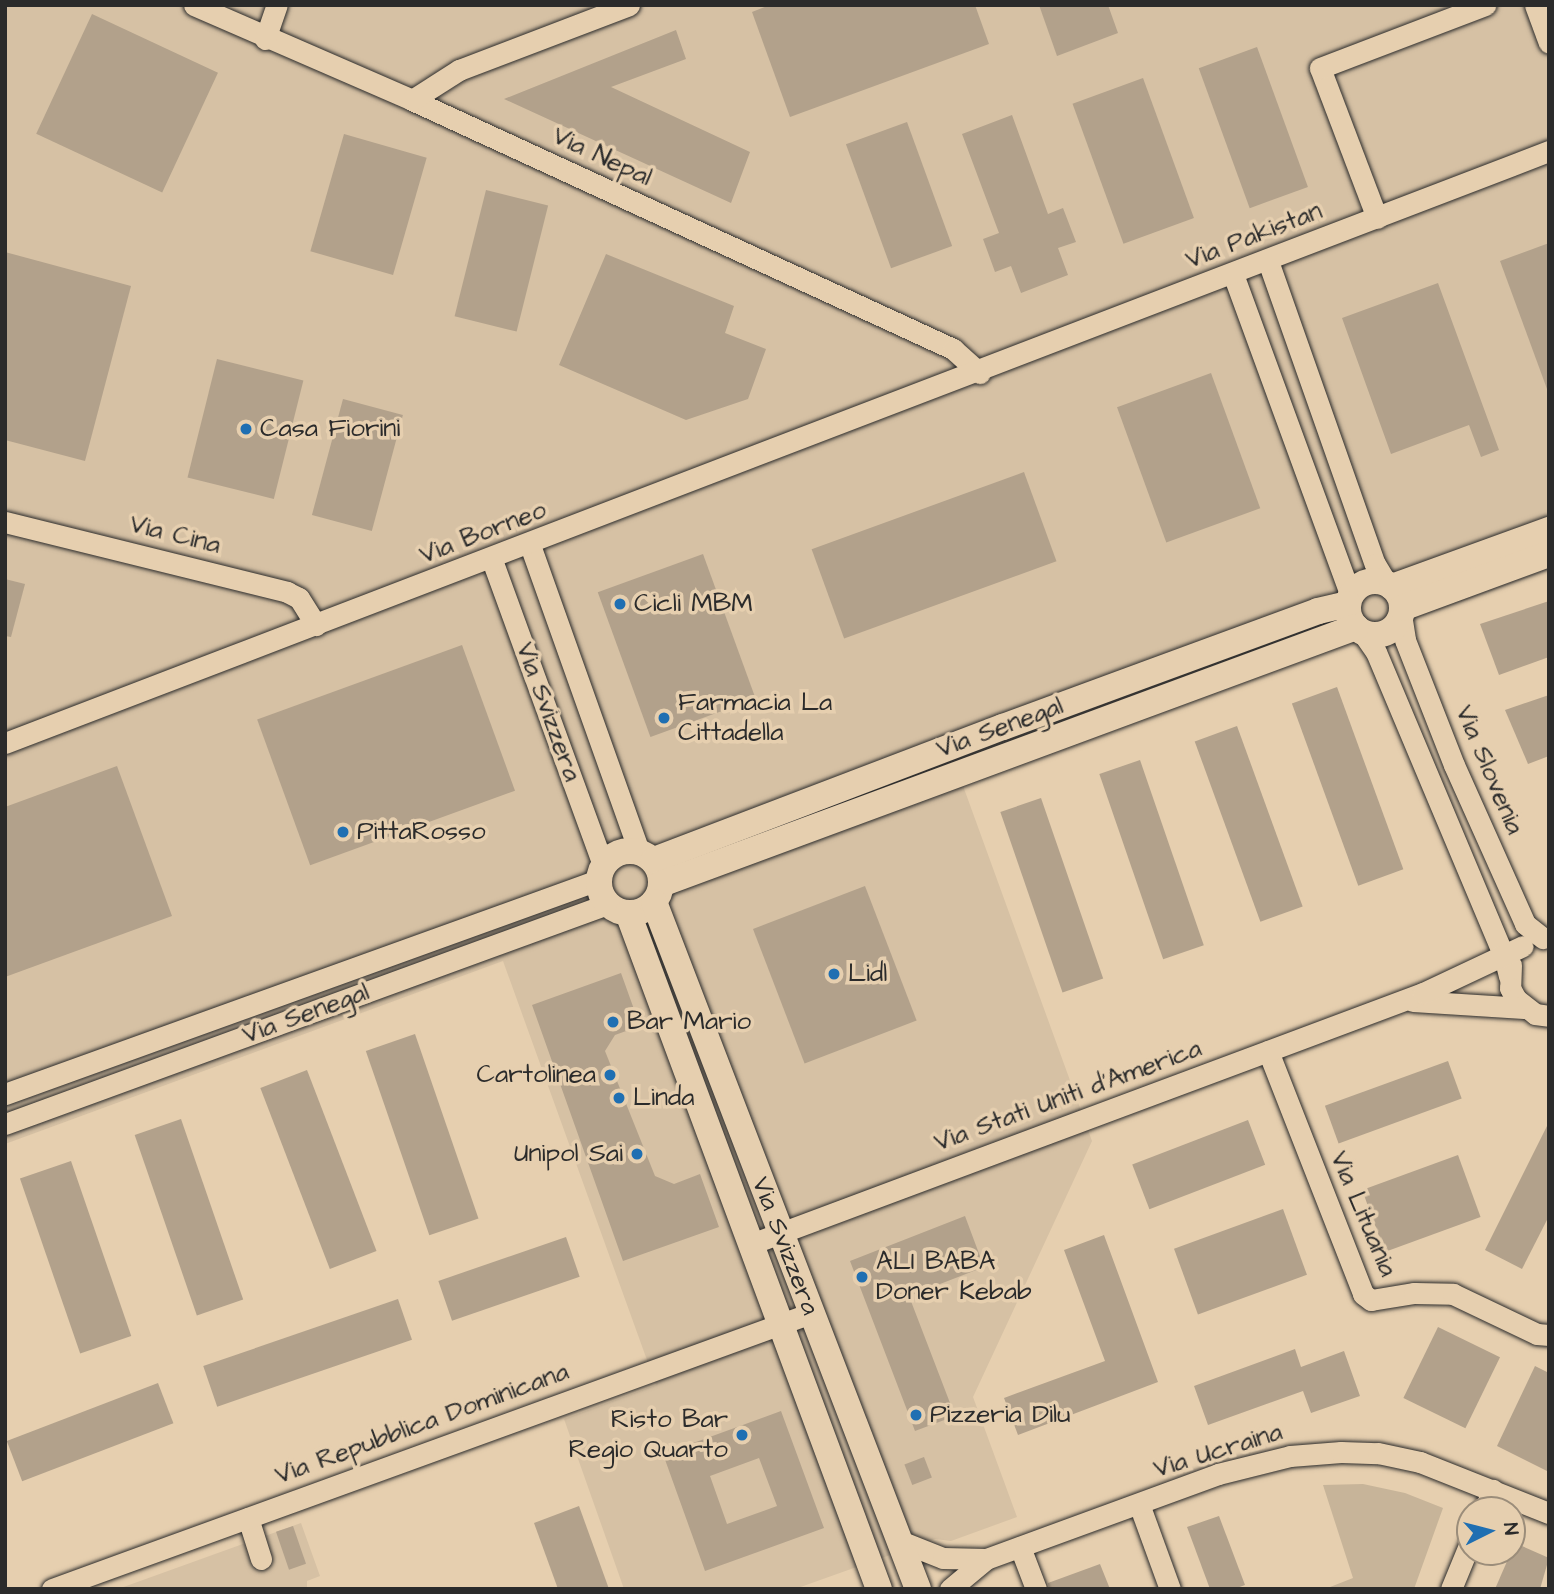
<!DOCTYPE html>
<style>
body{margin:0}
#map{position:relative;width:1554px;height:1594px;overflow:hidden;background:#e6cfaf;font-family:"Architects Daughter",sans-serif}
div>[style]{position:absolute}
.built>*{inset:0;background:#d6c1a4}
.green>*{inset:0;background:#c7b499}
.building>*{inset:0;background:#b2a18b;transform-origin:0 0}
.roads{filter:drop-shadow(0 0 2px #2b2b2b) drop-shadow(0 0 2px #2b2b2b)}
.minor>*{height:21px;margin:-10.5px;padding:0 10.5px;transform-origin:10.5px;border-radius:10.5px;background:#e6cfaf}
.major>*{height:26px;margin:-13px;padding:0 13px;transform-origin:13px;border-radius:13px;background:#e6cfaf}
.major>.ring{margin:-13px;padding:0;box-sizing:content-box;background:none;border:26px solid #e6cfaf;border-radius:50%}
.dots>*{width:19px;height:19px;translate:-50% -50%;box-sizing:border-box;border:4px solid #e6cfaf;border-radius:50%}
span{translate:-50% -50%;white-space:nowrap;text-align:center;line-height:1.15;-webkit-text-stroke:7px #e6cfaf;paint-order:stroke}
.street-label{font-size:26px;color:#2b2b2b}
.poi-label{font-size:26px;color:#2b2b2b}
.left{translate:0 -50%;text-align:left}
.right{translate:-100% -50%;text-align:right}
.frame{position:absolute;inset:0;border:7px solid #2b2b2b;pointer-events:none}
.north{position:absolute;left:1456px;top:1496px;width:70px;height:70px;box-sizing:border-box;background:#e6cfaf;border:2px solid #9b8d7a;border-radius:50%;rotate:84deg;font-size:19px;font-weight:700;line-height:28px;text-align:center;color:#2b2b2b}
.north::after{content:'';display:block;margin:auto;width:24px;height:32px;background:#1f6fb2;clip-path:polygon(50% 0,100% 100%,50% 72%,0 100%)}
</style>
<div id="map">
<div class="built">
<i style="clip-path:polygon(5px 5px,1549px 5px,1549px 570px,962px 783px,1092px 1141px,973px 1397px,1017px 1517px,951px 1541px,935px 1539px,795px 1589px,624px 1589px,564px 1419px,656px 1385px,503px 961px,5px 1144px)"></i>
<i style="clip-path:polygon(301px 1523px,320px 1576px,307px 1581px,307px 1589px,118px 1589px)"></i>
</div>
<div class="green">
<i style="clip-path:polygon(1363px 1484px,1405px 1493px,1443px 1508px,1414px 1589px,1325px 1589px,1353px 1578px,1323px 1485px)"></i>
</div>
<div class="building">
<i style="clip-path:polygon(770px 5px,975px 5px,989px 44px,790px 117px,752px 12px)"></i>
<i style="clip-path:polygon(1039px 5px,1108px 5px,1118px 33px,1057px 56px)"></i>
<i style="left:92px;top:14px;width:139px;height:132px;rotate:25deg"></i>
<i style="clip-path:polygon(676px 30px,686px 59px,611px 87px,750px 152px,731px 203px,504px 99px)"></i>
<i style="left:1257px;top:47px;width:149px;height:62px;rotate:70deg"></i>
<i style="left:1143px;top:78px;width:149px;height:75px;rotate:70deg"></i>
<i style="clip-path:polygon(1012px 115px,1048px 214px,1063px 208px,1076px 242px,1058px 248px,1068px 275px,1021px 293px,1011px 266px,995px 272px,983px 239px,999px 233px,962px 134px)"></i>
<i style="left:907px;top:122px;width:132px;height:65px;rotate:70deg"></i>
<i style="left:344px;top:134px;width:86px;height:122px;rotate:16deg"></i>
<i style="left:486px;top:190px;width:64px;height:130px;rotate:14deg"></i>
<i style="clip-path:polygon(1549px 243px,1549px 389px,1547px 389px,1500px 261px)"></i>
<i style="clip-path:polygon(5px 252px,131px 286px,85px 461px,5px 440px)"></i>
<i style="clip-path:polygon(606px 254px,734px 306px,725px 333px,766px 349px,748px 399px,686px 420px,559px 365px)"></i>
<i style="clip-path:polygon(1438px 283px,1499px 450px,1481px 457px,1469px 425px,1391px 454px,1342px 318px)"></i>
<i style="left:217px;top:359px;width:89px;height:122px;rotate:14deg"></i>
<i style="left:1211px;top:373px;width:144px;height:100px;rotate:70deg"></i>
<i style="left:343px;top:399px;width:62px;height:120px;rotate:15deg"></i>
<i style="left:1024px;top:472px;width:95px;height:226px;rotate:70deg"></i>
<i style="left:703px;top:554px;width:154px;height:112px;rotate:70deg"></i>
<i style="clip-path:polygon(5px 579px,25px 584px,11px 637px,5px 636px)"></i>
<i style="clip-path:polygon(1549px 601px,1549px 657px,1499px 675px,1480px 624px)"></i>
<i style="left:462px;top:645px;width:155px;height:218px;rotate:70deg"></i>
<i style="left:1337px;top:687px;width:194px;height:48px;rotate:70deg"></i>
<i style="clip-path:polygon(1549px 695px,1549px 756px,1528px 764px,1505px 710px)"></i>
<i style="left:1237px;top:726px;width:192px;height:45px;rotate:70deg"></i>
<i style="left:1140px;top:760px;width:196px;height:43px;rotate:71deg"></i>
<i style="clip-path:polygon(117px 766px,172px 916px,5px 977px,5px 807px)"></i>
<i style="left:1041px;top:798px;width:191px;height:43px;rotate:71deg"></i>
<i style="left:865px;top:886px;width:144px;height:120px;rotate:69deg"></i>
<i style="clip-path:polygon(621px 973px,640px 1026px,615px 1035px,605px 1051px,655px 1176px,674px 1184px,700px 1174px,719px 1227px,623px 1261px,532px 1005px)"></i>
<i style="left:415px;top:1034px;width:195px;height:52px;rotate:71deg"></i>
<i style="left:1448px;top:1061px;width:40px;height:131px;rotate:70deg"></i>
<i style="left:307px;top:1070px;width:194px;height:50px;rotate:69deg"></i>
<i style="left:181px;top:1119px;width:191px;height:49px;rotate:71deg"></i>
<i style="left:1248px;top:1120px;width:48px;height:124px;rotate:69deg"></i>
<i style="clip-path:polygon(1549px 1122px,1549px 1216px,1522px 1269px,1485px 1250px)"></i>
<i style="left:1458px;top:1155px;width:66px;height:102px;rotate:70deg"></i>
<i style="left:71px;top:1161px;width:185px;height:54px;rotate:71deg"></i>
<i style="left:1283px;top:1209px;width:70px;height:116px;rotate:70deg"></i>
<i style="clip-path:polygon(965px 1216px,984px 1267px,909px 1296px,955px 1416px,915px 1431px,850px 1261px)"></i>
<i style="clip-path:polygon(1104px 1235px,1158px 1382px,1018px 1435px,1004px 1398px,1105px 1361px,1064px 1250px)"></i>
<i style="left:566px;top:1237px;width:42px;height:135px;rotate:71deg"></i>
<i style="left:398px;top:1299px;width:43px;height:206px;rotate:71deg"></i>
<i style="left:1438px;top:1327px;width:69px;height:79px;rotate:26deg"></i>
<i style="clip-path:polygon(1295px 1349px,1301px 1367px,1344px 1351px,1360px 1396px,1311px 1413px,1303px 1391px,1208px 1425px,1194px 1386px)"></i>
<i style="clip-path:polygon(1535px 1366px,1549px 1373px,1549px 1472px,1497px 1446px)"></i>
<i style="left:158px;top:1383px;width:43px;height:162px;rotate:69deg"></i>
<i style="clip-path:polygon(evenodd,781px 1411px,824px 1528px,705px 1571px,663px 1454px,781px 1411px,759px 1458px,777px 1506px,727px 1524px,710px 1476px,759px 1458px)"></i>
<i style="left:924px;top:1457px;width:22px;height:21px;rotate:69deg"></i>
<i style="clip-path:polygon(579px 1506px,609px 1589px,558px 1589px,534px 1523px)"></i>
<i style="clip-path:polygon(1219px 1516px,1245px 1585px,1234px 1589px,1210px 1589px,1187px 1527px)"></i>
<i style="left:293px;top:1526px;width:40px;height:18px;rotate:71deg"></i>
<i style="clip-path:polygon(1515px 1543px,1549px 1558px,1540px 1589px,1495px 1589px)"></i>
<i style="clip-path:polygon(1100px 1564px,1110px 1589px,1049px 1589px,1048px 1583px)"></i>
</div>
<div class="roads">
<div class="minor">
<i style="left:194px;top:5px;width:238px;rotate:23.5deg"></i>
<i style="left:412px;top:100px;width:596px;rotate:24.71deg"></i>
<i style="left:953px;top:349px;width:36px;rotate:42deg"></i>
<i style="left:1535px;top:5px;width:40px;rotate:69.8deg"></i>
<i style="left:265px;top:39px;width:36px;rotate:-71deg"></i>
<i style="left:412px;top:100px;width:56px;rotate:-32.6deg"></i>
<i style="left:459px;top:70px;width:182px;rotate:-20.9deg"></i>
<i style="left:1377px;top:218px;width:160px;rotate:-110.8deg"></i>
<i style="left:1320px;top:68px;width:177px;rotate:-20.9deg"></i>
<i style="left:1268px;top:261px;width:321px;rotate:70.6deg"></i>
<i style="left:1375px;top:564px;width:23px;rotate:59deg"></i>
<i style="left:1233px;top:274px;width:343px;rotate:69.9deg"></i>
<i style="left:5px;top:522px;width:291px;rotate:13.9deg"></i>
<i style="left:287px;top:592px;width:13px;rotate:27deg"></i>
<i style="left:299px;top:598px;width:32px;rotate:58deg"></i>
<i style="left:530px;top:545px;width:325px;rotate:70.4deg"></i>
<i style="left:492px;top:560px;width:325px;rotate:70deg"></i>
<i style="left:1401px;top:614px;width:26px;rotate:81deg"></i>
<i style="left:1405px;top:640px;width:134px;rotate:68.6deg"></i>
<i style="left:1454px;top:765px;width:174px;rotate:65.9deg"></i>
<i style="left:1525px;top:924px;width:23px;rotate:38deg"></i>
<i style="left:1362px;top:632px;width:24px;rotate:55deg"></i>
<i style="left:1376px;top:652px;width:330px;rotate:67.2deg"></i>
<i style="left:1504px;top:956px;width:21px;rotate:76deg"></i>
<i style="left:5px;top:743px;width:1654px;rotate:-20.98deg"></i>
<i style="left:1511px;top:965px;width:23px;rotate:92deg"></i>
<i style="left:1510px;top:988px;width:13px;rotate:61deg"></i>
<i style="left:1516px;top:999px;width:24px;rotate:38deg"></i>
<i style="left:1535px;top:1014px;width:14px;rotate:8deg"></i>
<i style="left:1413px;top:1001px;width:111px;rotate:3.6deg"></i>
<i style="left:1268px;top:1051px;width:261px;rotate:68.6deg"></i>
<i style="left:1363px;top:1294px;width:10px;rotate:37deg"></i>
<i style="left:1371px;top:1300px;width:44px;rotate:-9.2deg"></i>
<i style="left:1414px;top:1293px;width:39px;rotate:1deg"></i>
<i style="left:1453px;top:1294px;width:93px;rotate:25.5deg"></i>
<i style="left:1537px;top:1334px;width:12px;rotate:5deg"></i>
<i style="left:5px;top:1094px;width:630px;rotate:-19.84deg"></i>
<i style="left:5px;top:1124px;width:641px;rotate:-20.07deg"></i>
<i style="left:751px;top:1244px;width:717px;rotate:-20.48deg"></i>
<i style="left:1423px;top:993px;width:110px;rotate:-25.2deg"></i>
<i style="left:1139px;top:1504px;width:90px;rotate:70deg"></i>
<i style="left:1484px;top:1510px;width:22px;rotate:-66deg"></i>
<i style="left:248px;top:1518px;width:43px;rotate:72.4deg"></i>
<i style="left:900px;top:1541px;width:46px;rotate:21.6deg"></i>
<i style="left:943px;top:1558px;width:43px;rotate:1.3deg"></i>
<i style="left:986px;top:1559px;width:247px;rotate:-20.1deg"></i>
<i style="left:1218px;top:1474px;width:74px;rotate:-14deg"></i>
<i style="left:1290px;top:1456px;width:51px;rotate:-4.5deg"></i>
<i style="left:1341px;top:1452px;width:37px;rotate:2deg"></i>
<i style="left:1378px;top:1453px;width:43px;rotate:12.1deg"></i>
<i style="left:1420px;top:1462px;width:139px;rotate:21.6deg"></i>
<i style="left:1020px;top:1547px;width:45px;rotate:69.1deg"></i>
<i style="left:52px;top:1589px;width:808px;rotate:-19.98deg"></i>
<i style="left:950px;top:1589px;width:47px;rotate:-39.8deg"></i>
<i style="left:1451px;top:1589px;width:50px;rotate:-67.6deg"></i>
</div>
<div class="major">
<i class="ring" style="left:1348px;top:581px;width:28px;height:28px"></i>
<i style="left:1392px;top:587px;width:167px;rotate:-20deg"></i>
<i style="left:1402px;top:608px;width:157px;rotate:-20.2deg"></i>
<i class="ring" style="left:599px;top:851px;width:36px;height:36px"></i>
<i style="left:654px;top:860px;width:373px;rotate:-20.9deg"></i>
<i style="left:1003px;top:727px;width:336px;rotate:-20.2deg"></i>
<i style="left:1318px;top:611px;width:31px;rotate:-13deg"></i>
<i style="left:661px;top:884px;width:741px;rotate:-20.29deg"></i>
<i style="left:654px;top:902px;width:736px;rotate:68.98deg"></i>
<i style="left:628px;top:913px;width:721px;rotate:69.63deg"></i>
</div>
</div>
<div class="dots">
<i style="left:246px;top:429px;background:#1f6fb2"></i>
<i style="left:620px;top:604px;background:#1f6fb2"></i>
<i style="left:664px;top:718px;background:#1f6fb2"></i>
<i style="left:343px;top:832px;background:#1f6fb2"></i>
<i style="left:834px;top:974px;background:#1f6fb2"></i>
<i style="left:613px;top:1022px;background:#1f6fb2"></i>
<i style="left:610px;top:1075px;background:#1f6fb2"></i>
<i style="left:619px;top:1098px;background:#1f6fb2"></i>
<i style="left:637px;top:1154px;background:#1f6fb2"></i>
<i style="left:862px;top:1277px;background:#1f6fb2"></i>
<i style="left:916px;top:1415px;background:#1f6fb2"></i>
<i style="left:742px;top:1435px;background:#1f6fb2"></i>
</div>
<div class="street-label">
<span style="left:602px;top:157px;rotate:25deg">Via Nepal</span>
<span style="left:1254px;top:236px;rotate:-21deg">Via Pakistan</span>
<span style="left:483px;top:533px;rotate:-21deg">Via Borneo</span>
<span style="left:175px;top:535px;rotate:14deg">Via Cina</span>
<span style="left:548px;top:712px;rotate:70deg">Via Svizzera</span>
<span style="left:1000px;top:728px;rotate:-20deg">Via Senegal</span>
<span style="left:1489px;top:770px;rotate:67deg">Via Slovenia</span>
<span style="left:306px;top:1014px;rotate:-20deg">Via Senegal</span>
<span style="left:1068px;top:1096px;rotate:-20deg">Via Stati Uniti d'America</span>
<span style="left:1363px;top:1214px;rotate:67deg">Via Lituania</span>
<span style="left:785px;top:1246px;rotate:69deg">Via Svizzera</span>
<span style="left:422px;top:1424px;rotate:-20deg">Via Repubblica Dominicana</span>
<span style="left:1218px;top:1451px;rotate:-17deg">Via Ucraina</span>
</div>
<div class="poi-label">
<span class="left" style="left:260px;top:429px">Casa Fiorini</span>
<span class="left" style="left:634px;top:604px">Cicli MBM</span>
<span class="left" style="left:678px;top:718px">Farmacia La<br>Cittadella</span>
<span class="left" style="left:357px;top:832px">PittaRosso</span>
<span class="left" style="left:848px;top:974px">Lidl</span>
<span class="left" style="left:627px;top:1022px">Bar Mario</span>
<span class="right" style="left:596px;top:1075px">Cartolinea</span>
<span class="left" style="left:633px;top:1098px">Linda</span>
<span class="right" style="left:623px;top:1154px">Unipol Sai</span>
<span class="left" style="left:876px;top:1277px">ALI BABA<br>Doner Kebab</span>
<span class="left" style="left:930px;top:1415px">Pizzeria Dilu</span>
<span class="right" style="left:728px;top:1435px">Risto Bar<br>Regio Quarto</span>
</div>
<div class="frame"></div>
<div class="north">N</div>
</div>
